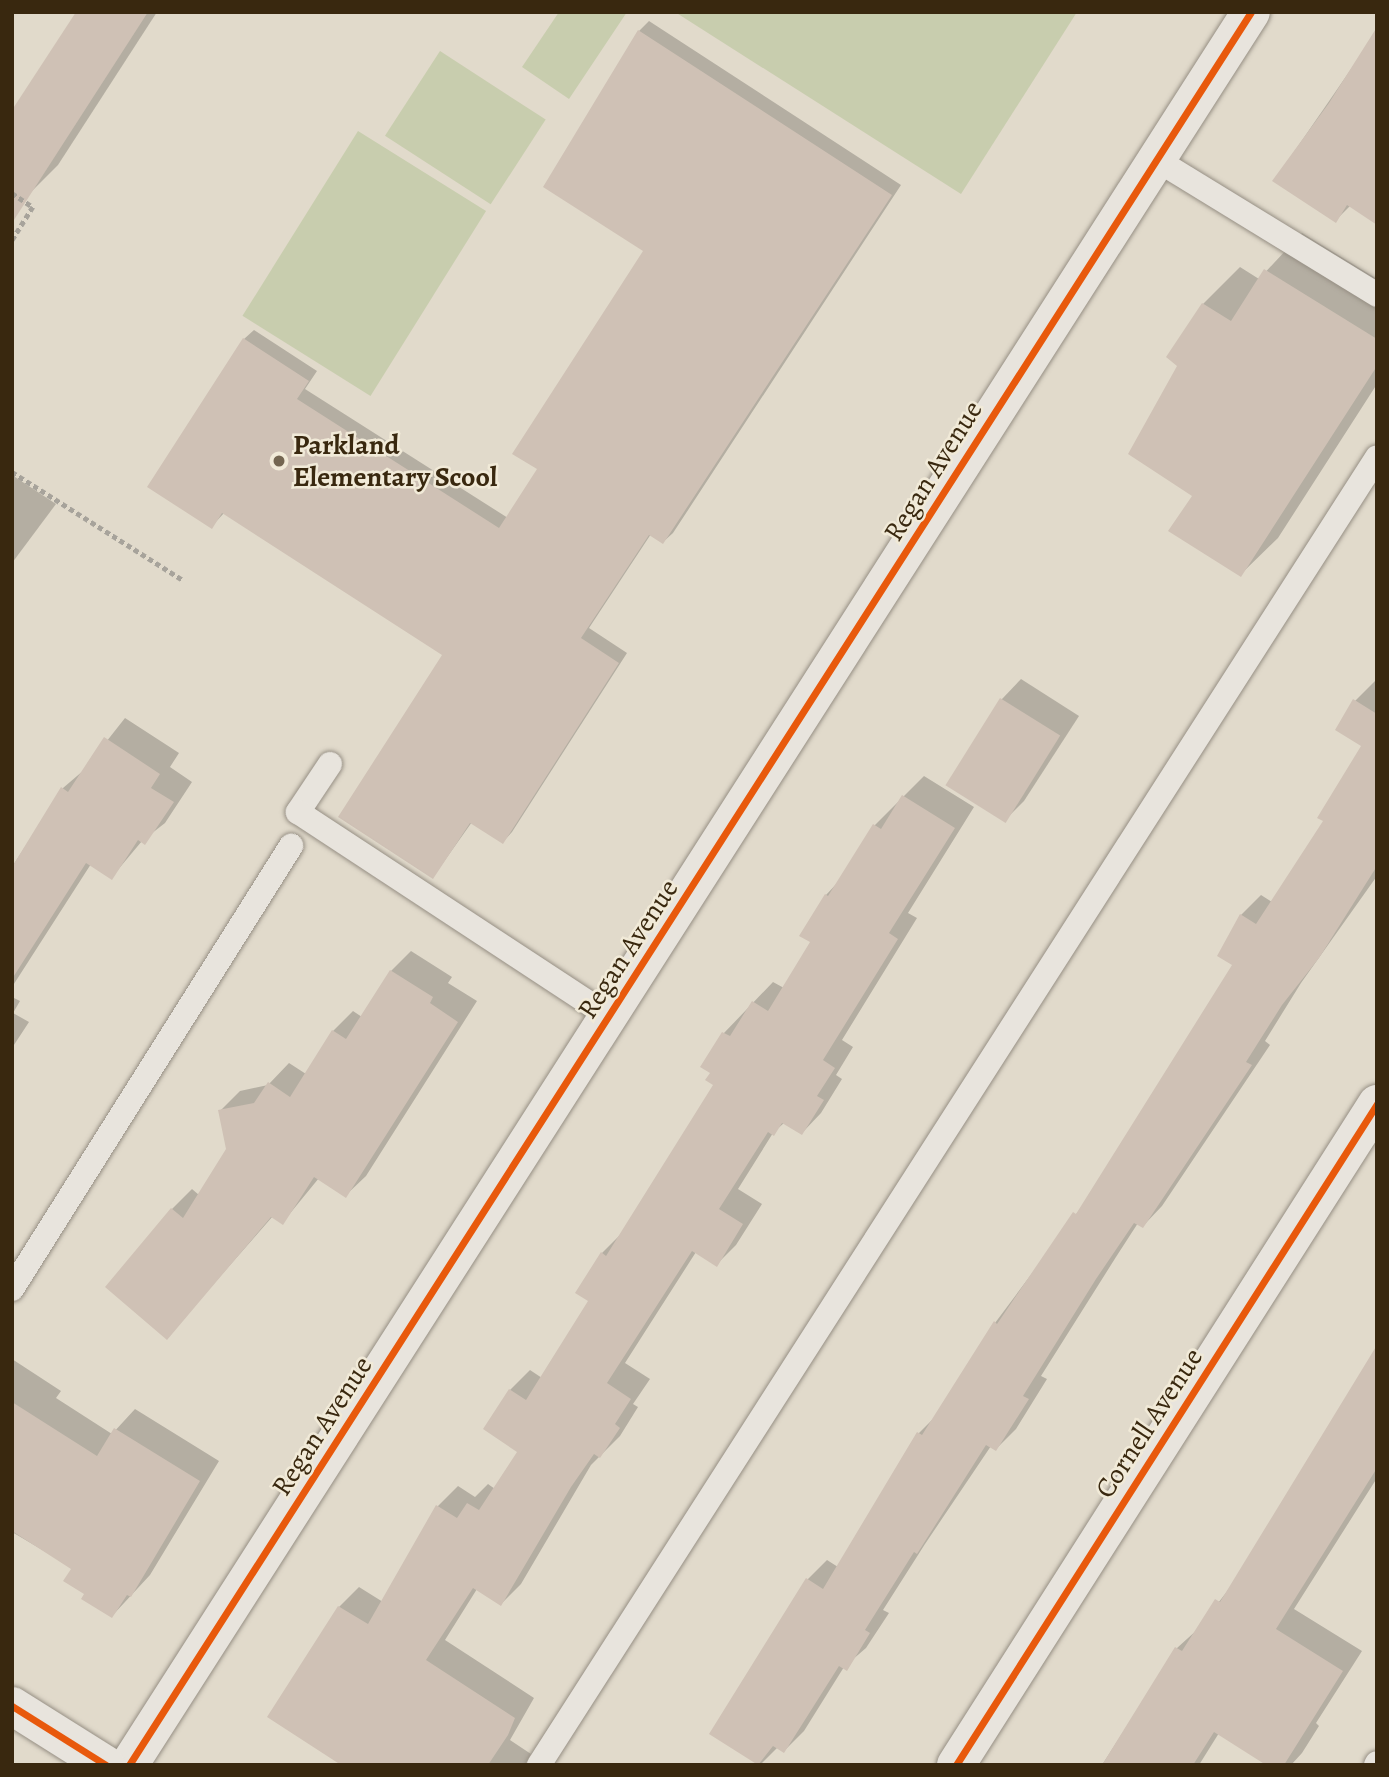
<!DOCTYPE html>
<style>
body{margin:0}
#map{position:relative;width:1389px;height:1777px;overflow:hidden;background:#e1dacb;font-family:Alegreya,serif}
div>[style]{position:absolute}
.green>*{inset:0;background:#c8cdae;transform-origin:0 0}
.shadow>*{inset:0;background:#0003}
.building>*{inset:0;background:#cfc1b5;transform-origin:0 0}
.path>*{height:4.5px;margin-top:-2.25px;transform-origin:0;background:repeating-linear-gradient(90deg,#a7a39b 0 5px,transparent 0 8.5px)}
.roads{filter:drop-shadow(0 0 2px #968f84) drop-shadow(0 0 2px #968f84)}
.lane>*{height:24px;margin:-12px;padding:0 12px;transform-origin:12px;border-radius:12px;background:#e8e4dd}
.street>*{height:38px;margin:-19px;padding:0 19px;transform-origin:19px;border-radius:19px;background:#e8e4dd}
.secondary>*{height:38px;margin:-19px;padding:0 19px;transform-origin:19px;border-radius:19px;background:#e8e4dd}
.cycleway>*{height:7px;margin:-3.5px;padding:0 3.5px;transform-origin:3.5px;border-radius:3.5px;background:#e8590c}
.dots>*{width:19px;height:19px;translate:-50% -50%;box-sizing:border-box;border:4px solid #f1ead8;border-radius:50%}
span{translate:-50% -50%;white-space:nowrap;text-align:center;line-height:1.15;-webkit-text-stroke:5px #f1ead8;paint-order:stroke}
.poi-label{font-size:28px;color:#39280f;font-weight:700}
.left{translate:0 -50%;text-align:left}
.street-label{font-size:28px;color:#39280f}
.frame{position:absolute;inset:0;border:14px solid #39280f;pointer-events:none}
</style>
<div id="map">
<div class="green">
<i style="clip-path:polygon(559px 12px,627px 12px,569px 99px,522px 67px)"></i>
<i style="clip-path:polygon(675px 12px,1077px 12px,961px 194px)"></i>
<i style="left:440px;top:51px;width:126px;height:101px;rotate:33deg"></i>
<i style="left:358px;top:131px;width:151px;height:218px;rotate:32deg"></i>
</div>
<div class="shadow">
<i style="clip-path:polygon(78px 12px,157px 12px,58px 165px,29px 194px)"></i>
<i style="clip-path:polygon(649px 21px,901px 185px,673px 533px,663px 542px,651px 534px,589px 628px,627px 653px,512px 832px,503px 842px,472px 822px,433px 877px,444px 654px,225px 512px,212px 526px,244px 339px,254px 330px,317px 371px,305px 389px,508px 518px,539px 469px,645px 250px,639px 31px)"></i>
<i style="clip-path:polygon(1367px 46px,1350px 206px,1335px 221px,1274px 181px)"></i>
<i style="clip-path:polygon(1302px 233px,1377px 279px,1377px 384px,1278px 538px,1240px 575px,1194px 495px,1179px 365px,1203px 304px,1240px 267px,1259px 279px)"></i>
<i style="clip-path:polygon(12px 475px,56px 504px,12px 563px)"></i>
<i style="clip-path:polygon(1021px 679px,1079px 716px,1024px 801px,1004px 821px,968px 752px,1002px 699px)"></i>
<i style="clip-path:polygon(1375px 681px,1377px 876px,1301px 983px,1265px 1041px,1270px 1045px,1162px 1206px,1143px 1226px,1138px 1223px,1116px 1257px,1041px 1376px,1047px 1379px,1016px 1429px,996px 1449px,991px 1446px,925px 1544px,883px 1610px,889px 1613px,866px 1648px,844px 1667px,804px 1731px,784px 1751px,778px 1747px,761px 1764px,711px 1734px,807px 1580px,827px 1560px,838px 1567px,919px 1433px,938px 1414px,995px 1323px,1086px 1201px,1234px 965px,1241px 915px,1261px 895px,1272px 902px,1325px 820px,1364px 745px,1355px 701px)"></i>
<i style="clip-path:polygon(125px 718px,179px 753px,170px 767px,192px 782px,165px 823px,142px 841px,111px 878px,91px 864px,12px 987px,12px 867px,63px 788px,84px 770px)"></i>
<i style="clip-path:polygon(924px 776px,974px 807px,908px 913px,917px 918px,842px 1040px,853px 1047px,836px 1075px,842px 1079px,821px 1113px,802px 1133px,785px 1122px,773px 1133px,738px 1189px,762px 1204px,736px 1245px,716px 1265px,696px 1252px,625px 1363px,650px 1379px,633px 1404px,638px 1407px,620px 1436px,591px 1465px,521px 1584px,501px 1604px,477px 1589px,445px 1640px,534px 1698px,510px 1740px,531px 1754px,525px 1765px,366px 1765px,339px 1607px,359px 1587px,383px 1602px,438px 1506px,458px 1486px,475px 1497px,488px 1484px,495px 1489px,520px 1451px,485px 1429px,510px 1390px,530px 1370px,542px 1378px,591px 1300px,602px 1253px,622px 1233px,715px 1085px,712px 1072px,703px 1066px,724px 1033px,773px 982px,784px 988px,812px 942px,826px 895px,840px 880px,875px 825px)"></i>
<i style="clip-path:polygon(411px 951px,452px 977px,448px 983px,477px 1001px,366px 1176px,346px 1195px,319px 1178px,283px 1222px,273px 1216px,167px 1337px,172px 1209px,192px 1189px,199px 1195px,228px 1150px,220px 1111px,240px 1091px,268px 1085px,289px 1063px,306px 1074px,333px 1031px,353px 1011px,362px 1017px,391px 971px)"></i>
<i style="clip-path:polygon(12px 997px,20px 1001px,13px 1013px,29px 1022px,12px 1048px)"></i>
<i style="clip-path:polygon(1377px 1350px,1377px 1478px,1294px 1609px,1362px 1651px,1316px 1723px,1319px 1726px,1302px 1753px,1291px 1765px,1269px 1765px,1219px 1733px,1199px 1765px,1102px 1765px,1177px 1648px,1198px 1629px,1232px 1585px)"></i>
<i style="clip-path:polygon(12px 1359px,61px 1391px,56px 1398px,112px 1434px,135px 1409px,219px 1461px,150px 1575px,112px 1616px,87px 1593px,73px 1568px,12px 1532px)"></i>
</div>
<div class="building">
<i style="clip-path:polygon(76px 12px,148px 12px,12px 223px,12px 110px)"></i>
<i style="clip-path:polygon(1377px 27px,1377px 225px,1347px 205px,1336px 223px,1272px 181px,1329px 103px)"></i>
<i style="clip-path:polygon(638px 30px,892px 195px,663px 544px,649px 535px,581px 638px,619px 663px,503px 844px,470px 823px,433px 879px,338px 817px,442px 655px,222px 513px,212px 529px,147px 487px,243px 338px,309px 381px,297px 399px,499px 528px,537px 469px,512px 454px,643px 251px,543px 187px)"></i>
<i style="clip-path:polygon(1264px 269px,1377px 339px,1377px 366px,1241px 577px,1168px 531px,1192px 496px,1128px 454px,1177px 366px,1166px 357px,1202px 303px,1231px 321px)"></i>
<i style="left:1000px;top:698px;width:71px;height:103px;rotate:32deg"></i>
<i style="clip-path:polygon(1353px 699px,1377px 714px,1377px 866px,1319px 958px,1282px 1005px,1246px 1062px,1252px 1065px,1143px 1228px,1134px 1223px,1096px 1279px,1023px 1396px,1029px 1399px,996px 1451px,986px 1445px,917px 1554px,914px 1552px,865px 1630px,870px 1633px,847px 1671px,839px 1666px,784px 1753px,773px 1746px,758px 1765px,709px 1734px,806px 1578px,823px 1589px,917px 1432px,922px 1435px,994px 1321px,997px 1324px,1073px 1212px,1076px 1214px,1232px 965px,1217px 956px,1240px 914px,1256px 924px,1323px 821px,1317px 818px,1361px 746px,1335px 730px)"></i>
<i style="clip-path:polygon(104px 737px,160px 774px,151px 788px,174px 802px,145px 845px,138px 840px,112px 880px,86px 863px,12px 979px,12px 867px,61px 787px,68px 792px)"></i>
<i style="clip-path:polygon(902px 795px,955px 828px,889px 933px,898px 939px,823px 1060px,835px 1068px,817px 1096px,824px 1100px,802px 1135px,782px 1123px,774px 1136px,768px 1132px,719px 1209px,743px 1224px,717px 1267px,692px 1251px,607px 1383px,631px 1399px,615px 1424px,620px 1428px,600px 1458px,594px 1454px,571px 1487px,501px 1606px,473px 1588px,426px 1660px,515px 1718px,508px 1735px,488px 1765px,341px 1765px,267px 1717px,338px 1606px,368px 1624px,436px 1505px,457px 1518px,467px 1503px,479px 1510px,517px 1452px,483px 1429px,509px 1389px,526px 1400px,588px 1301px,575px 1293px,601px 1252px,606px 1256px,713px 1085px,705px 1080px,710px 1073px,700px 1067px,722px 1032px,730px 1036px,752px 1001px,768px 1011px,810px 942px,799px 936px,825px 894px,828px 896px,873px 824px,881px 829px)"></i>
<i style="clip-path:polygon(390px 970px,433px 997px,430px 1003px,458px 1022px,346px 1198px,314px 1177px,283px 1225px,271px 1217px,167px 1340px,105px 1287px,171px 1208px,183px 1218px,226px 1149px,218px 1110px,254px 1103px,268px 1082px,290px 1097px,332px 1030px,346px 1039px)"></i>
<i style="clip-path:polygon(1377px 1345px,1377px 1468px,1276px 1629px,1343px 1671px,1284px 1765px,1266px 1765px,1214px 1732px,1193px 1765px,1102px 1765px,1175px 1647px,1182px 1651px,1215px 1599px,1220px 1602px)"></i>
<i style="clip-path:polygon(12px 1402px,97px 1456px,114px 1428px,200px 1481px,131px 1597px,127px 1595px,112px 1618px,81px 1599px,84px 1594px,63px 1581px,71px 1569px,12px 1531px)"></i>
</div>
<div class="path">
<i style="left:12px;top:193px;width:25px;rotate:34deg"></i>
<i style="left:33px;top:207px;width:39px;rotate:122deg"></i>
<i style="left:12px;top:472px;width:202px;rotate:32.3deg"></i>
</div>
<div class="roads">
<div class="lane">
<i style="left:1157px;top:160px;width:258px;rotate:31.5deg"></i>
<i style="left:330px;top:764px;width:58px;rotate:123.7deg"></i>
<i style="left:298px;top:812px;width:373px;rotate:33.3deg"></i>
<i style="left:12px;top:1289px;width:524px;rotate:-57.8deg"></i>
<i style="left:539px;top:1765px;width:1553px;rotate:-57.35deg"></i>
<i style="left:1376px;top:1765px;width:2px;rotate:-63deg"></i>
</div>
<div class="street">
<i style="left:129px;top:1765px;width:2081px;rotate:-57.38deg"></i>
<i style="left:956px;top:1765px;width:784px;rotate:-57.51deg"></i>
</div>
<div class="secondary">
<i style="left:12px;top:1706px;width:111px;rotate:32.1deg"></i>
</div>
</div>
<div class="cycleway">
<i style="left:12px;top:1706px;width:111px;rotate:32.1deg"></i>
<i style="left:129px;top:1765px;width:2081px;rotate:-57.38deg"></i>
<i style="left:956px;top:1765px;width:784px;rotate:-57.51deg"></i>
</div>
<div class="dots">
<i style="left:279px;top:461px;background:#746651"></i>
</div>
<div class="poi-label">
<span class="left" style="left:293px;top:461px">Parkland<br>Elementary Scool</span>
</div>
<div class="street-label">
<span style="left:933px;top:471px;rotate:-58deg">Regan Avenue</span>
<span style="left:628px;top:949px;rotate:-57deg">Regan Avenue</span>
<span style="left:1149px;top:1423px;rotate:-57deg">Cornell Avenue</span>
<span style="left:322px;top:1426px;rotate:-57deg">Regan Avenue</span>
</div>
<div class="frame"></div>
</div>
